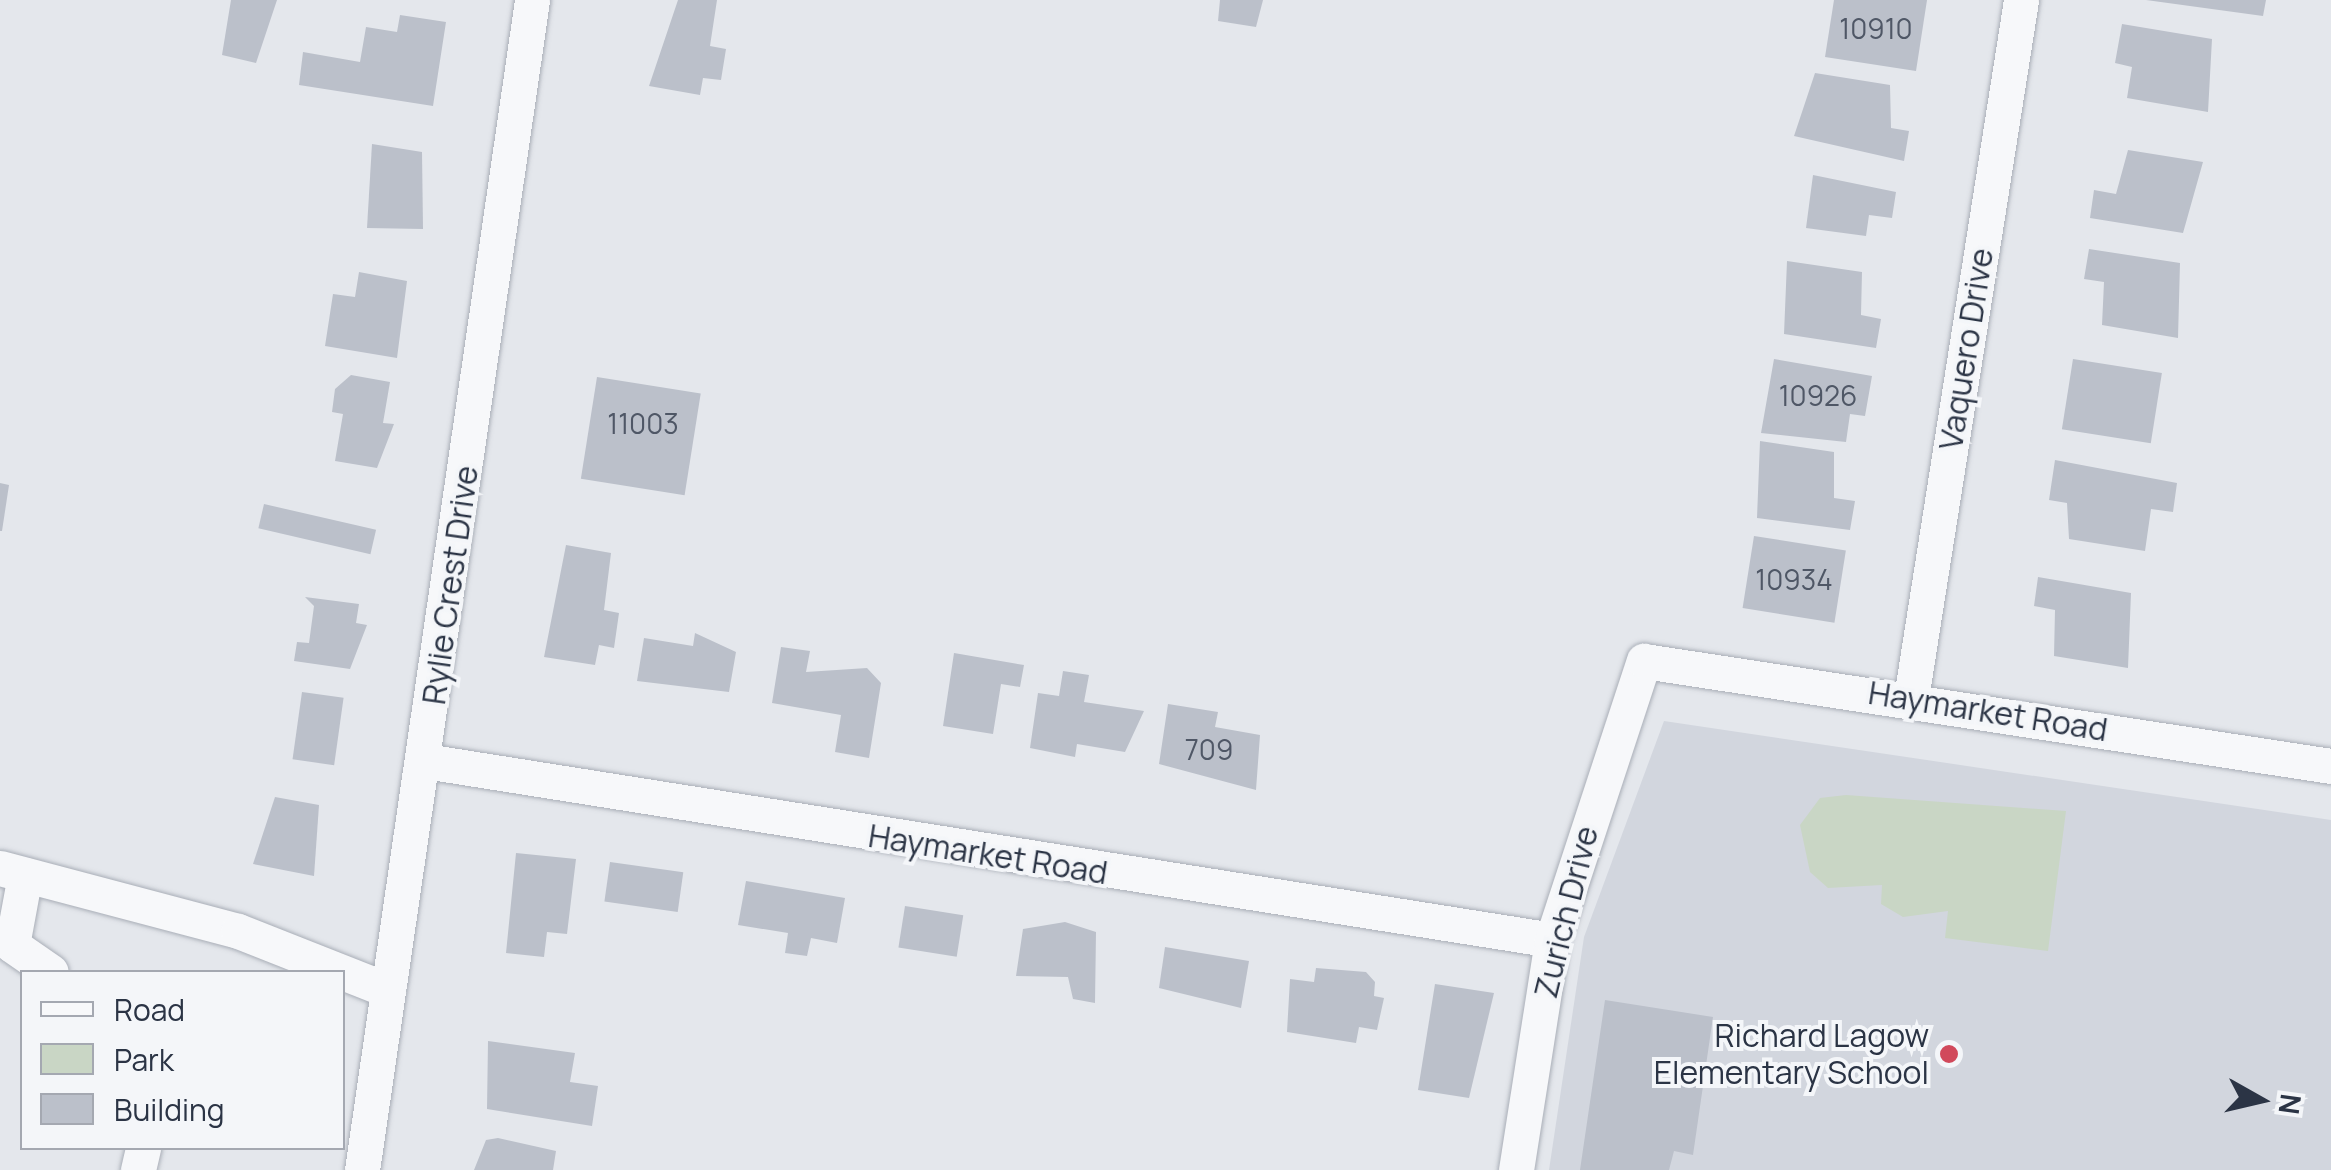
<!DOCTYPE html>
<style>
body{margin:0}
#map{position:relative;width:2331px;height:1170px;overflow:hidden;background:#e4e7ec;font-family:Manrope,sans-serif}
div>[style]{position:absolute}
.built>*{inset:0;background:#d2d6de}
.green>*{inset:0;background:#c9d6c5}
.building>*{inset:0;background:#bbc0ca;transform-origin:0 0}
.roads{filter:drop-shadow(0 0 2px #a9aeb7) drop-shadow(0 0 2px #a9aeb7)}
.minor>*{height:35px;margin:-17.5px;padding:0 17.5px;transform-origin:17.5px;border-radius:17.5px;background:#f7f8fa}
.dots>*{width:28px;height:28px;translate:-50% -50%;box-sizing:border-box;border:5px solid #f4f6f9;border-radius:50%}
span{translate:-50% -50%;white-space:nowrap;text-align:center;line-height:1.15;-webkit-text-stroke:8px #f4f6f9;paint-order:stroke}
.number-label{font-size:28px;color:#4f5766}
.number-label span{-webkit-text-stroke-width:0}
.street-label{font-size:32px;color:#2b3445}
.poi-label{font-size:32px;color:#2b3445}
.right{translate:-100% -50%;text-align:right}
.legend{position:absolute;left:20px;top:970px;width:325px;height:180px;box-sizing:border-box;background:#f4f6f9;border:2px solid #a4a8b1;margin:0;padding:12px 18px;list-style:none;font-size:30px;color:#2b3445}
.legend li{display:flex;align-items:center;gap:20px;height:50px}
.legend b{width:50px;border:2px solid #a4a8b1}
.north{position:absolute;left:2211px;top:1050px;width:100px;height:100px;-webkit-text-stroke:8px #f4f6f9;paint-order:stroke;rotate:98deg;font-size:28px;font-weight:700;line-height:40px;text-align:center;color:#2b3445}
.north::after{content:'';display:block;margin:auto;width:35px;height:45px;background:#2b3445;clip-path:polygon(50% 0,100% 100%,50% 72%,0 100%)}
</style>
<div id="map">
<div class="built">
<i style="clip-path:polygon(1664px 721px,2331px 820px,2331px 1170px,1549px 1170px,1584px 937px)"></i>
</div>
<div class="green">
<i style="clip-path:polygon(1846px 795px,2066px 811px,2048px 951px,1945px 938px,1948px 911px,1903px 917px,1881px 904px,1882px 885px,1828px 888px,1810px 872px,1800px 825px,1820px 798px)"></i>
</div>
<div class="building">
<i style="clip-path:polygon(231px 0,277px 0,256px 63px,222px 55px)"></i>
<i style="clip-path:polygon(678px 0,717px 0,710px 46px,726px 49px,721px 80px,703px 78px,700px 95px,649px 86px)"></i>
<i style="clip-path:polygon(1220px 0,1263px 0,1256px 27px,1218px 21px)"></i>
<i style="clip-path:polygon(1834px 0,1927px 0,1916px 71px,1825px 57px)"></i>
<i style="clip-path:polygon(2146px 0,2266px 0,2263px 16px)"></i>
<i style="clip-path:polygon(400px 15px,446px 22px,433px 106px,299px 85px,303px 52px,360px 62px,366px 27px,397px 32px)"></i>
<i style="clip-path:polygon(2122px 24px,2212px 39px,2208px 112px,2127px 98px,2132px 67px,2115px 63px)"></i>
<i style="clip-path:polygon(1815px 73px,1890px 85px,1891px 128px,1909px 131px,1904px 161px,1794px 136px)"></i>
<i style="clip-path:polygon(372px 144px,422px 152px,423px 229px,367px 228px)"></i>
<i style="clip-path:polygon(2128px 150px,2203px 162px,2183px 233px,2090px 218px,2094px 190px,2116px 194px)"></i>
<i style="clip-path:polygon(1813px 175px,1896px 192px,1892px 218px,1869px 215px,1866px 236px,1806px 228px)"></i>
<i style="clip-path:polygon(2089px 249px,2180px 263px,2178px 338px,2102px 325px,2104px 282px,2084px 279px)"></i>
<i style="clip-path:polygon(1787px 261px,1862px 272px,1861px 315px,1881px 319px,1876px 348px,1784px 334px)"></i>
<i style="clip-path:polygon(359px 272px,407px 281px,397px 358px,325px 346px,333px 294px,355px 297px)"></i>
<i style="clip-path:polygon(1774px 359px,1872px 376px,1865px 416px,1850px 414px,1846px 442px,1761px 433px)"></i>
<i style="left:2073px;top:359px;width:90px;height:71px;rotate:9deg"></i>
<i style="clip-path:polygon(351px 375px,390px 382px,383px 423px,394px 424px,377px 468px,335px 461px,343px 414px,332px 412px,335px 389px)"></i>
<i style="left:597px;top:377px;width:105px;height:103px;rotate:9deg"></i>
<i style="clip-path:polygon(1760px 441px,1834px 452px,1834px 498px,1855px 501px,1850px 530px,1757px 518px)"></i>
<i style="clip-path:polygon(2055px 460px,2177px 483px,2173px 512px,2151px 509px,2145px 551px,2069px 539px,2067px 503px,2049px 500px)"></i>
<i style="clip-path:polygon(0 483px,9px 485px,2px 531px,0 531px)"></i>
<i style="left:264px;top:504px;width:115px;height:25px;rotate:13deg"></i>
<i style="left:1754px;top:536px;width:93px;height:73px;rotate:9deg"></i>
<i style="clip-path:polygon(566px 545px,611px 553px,604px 610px,619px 613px,614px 648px,599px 645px,595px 665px,544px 657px)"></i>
<i style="clip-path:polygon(2038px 577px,2131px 593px,2128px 668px,2054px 656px,2055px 610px,2034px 606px)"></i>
<i style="clip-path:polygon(305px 597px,359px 604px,356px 623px,367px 625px,350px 669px,294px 661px,297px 642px,309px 643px,314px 606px)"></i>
<i style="clip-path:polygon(695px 633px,736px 652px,729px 692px,637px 681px,644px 638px,693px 646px)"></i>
<i style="clip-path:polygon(781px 647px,810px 651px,806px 672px,867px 668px,881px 683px,869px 758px,835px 752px,841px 715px,772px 703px)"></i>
<i style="clip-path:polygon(954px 653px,1024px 665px,1020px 687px,1001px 684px,993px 734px,943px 726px)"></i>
<i style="clip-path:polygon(1063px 671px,1089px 675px,1084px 702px,1144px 711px,1125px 752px,1077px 744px,1075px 757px,1030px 748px,1038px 693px,1059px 696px)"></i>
<i style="left:302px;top:692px;width:42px;height:68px;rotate:8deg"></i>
<i style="clip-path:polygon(1168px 704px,1218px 712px,1215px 727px,1260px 735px,1256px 790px,1159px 764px)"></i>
<i style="clip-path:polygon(275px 797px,319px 805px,314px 876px,253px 864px)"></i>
<i style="clip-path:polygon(516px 853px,576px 859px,567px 934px,547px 932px,544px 957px,506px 953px)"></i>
<i style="left:610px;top:862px;width:74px;height:40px;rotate:8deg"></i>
<i style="clip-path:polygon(746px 881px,845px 898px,837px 943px,811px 938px,807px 956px,785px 953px,788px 933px,738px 925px)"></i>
<i style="left:905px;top:906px;width:59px;height:42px;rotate:9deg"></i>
<i style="clip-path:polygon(1065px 922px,1096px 932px,1095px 1003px,1073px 999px,1068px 977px,1016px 976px,1023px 929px)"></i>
<i style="clip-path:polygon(1165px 947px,1249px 961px,1241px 1008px,1159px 988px)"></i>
<i style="clip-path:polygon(1316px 968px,1366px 972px,1375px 982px,1374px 996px,1384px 998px,1377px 1030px,1359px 1027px,1356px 1043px,1287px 1032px,1290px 979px,1314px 982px)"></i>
<i style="clip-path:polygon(1435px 984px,1494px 993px,1469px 1098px,1418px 1090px)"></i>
<i style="clip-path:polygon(1605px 1000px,1713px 1017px,1693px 1155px,1674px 1151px,1669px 1170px,1580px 1170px)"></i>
<i style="clip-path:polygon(488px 1041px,575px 1053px,570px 1082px,598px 1086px,592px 1126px,487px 1109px)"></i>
<i style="clip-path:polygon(498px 1138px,556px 1151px,553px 1170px,474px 1170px,486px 1140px)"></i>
</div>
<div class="roads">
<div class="minor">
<i style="left:1911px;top:698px;width:707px;rotate:-81.04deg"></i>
<i style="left:425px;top:761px;width:1141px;rotate:9.02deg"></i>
<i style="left:0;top:868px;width:246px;rotate:14.8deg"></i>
<i style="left:238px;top:931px;width:161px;rotate:21.5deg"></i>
<i style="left:25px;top:875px;width:71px;rotate:100.5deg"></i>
<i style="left:12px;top:945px;width:47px;rotate:34.7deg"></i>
<i style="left:138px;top:1170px;width:23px;rotate:-77deg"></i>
<i style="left:362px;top:1170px;width:1182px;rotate:-81.73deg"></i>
<i style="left:1516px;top:1170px;width:233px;rotate:-81.1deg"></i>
<i style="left:1552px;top:940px;width:294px;rotate:-71.8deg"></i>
<i style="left:1644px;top:661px;width:695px;rotate:8.69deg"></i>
</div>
</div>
<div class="dots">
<i style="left:1949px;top:1054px;background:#d1495b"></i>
</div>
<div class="number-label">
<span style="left:1876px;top:28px">10910</span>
<span style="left:1818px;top:395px">10926</span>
<span style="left:643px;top:423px">11003</span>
<span style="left:1794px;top:579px">10934</span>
<span style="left:1209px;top:749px">709</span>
</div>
<div class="street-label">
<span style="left:1966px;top:349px;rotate:-81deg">Vaquero Drive</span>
<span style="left:450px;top:585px;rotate:-82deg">Rylie Crest Drive</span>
<span style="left:1988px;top:711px;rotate:9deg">Haymarket Road</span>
<span style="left:988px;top:854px;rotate:9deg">Haymarket Road</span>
<span style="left:1566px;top:912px;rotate:-76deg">Zurich Drive</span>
</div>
<div class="poi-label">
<span class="right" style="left:1929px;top:1054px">Richard Lagow<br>Elementary School</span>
</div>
<ul class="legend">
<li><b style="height:12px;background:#f7f8fa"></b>Road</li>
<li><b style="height:28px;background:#c9d6c5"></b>Park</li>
<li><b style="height:28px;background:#bbc0ca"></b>Building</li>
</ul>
<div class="north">N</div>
</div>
